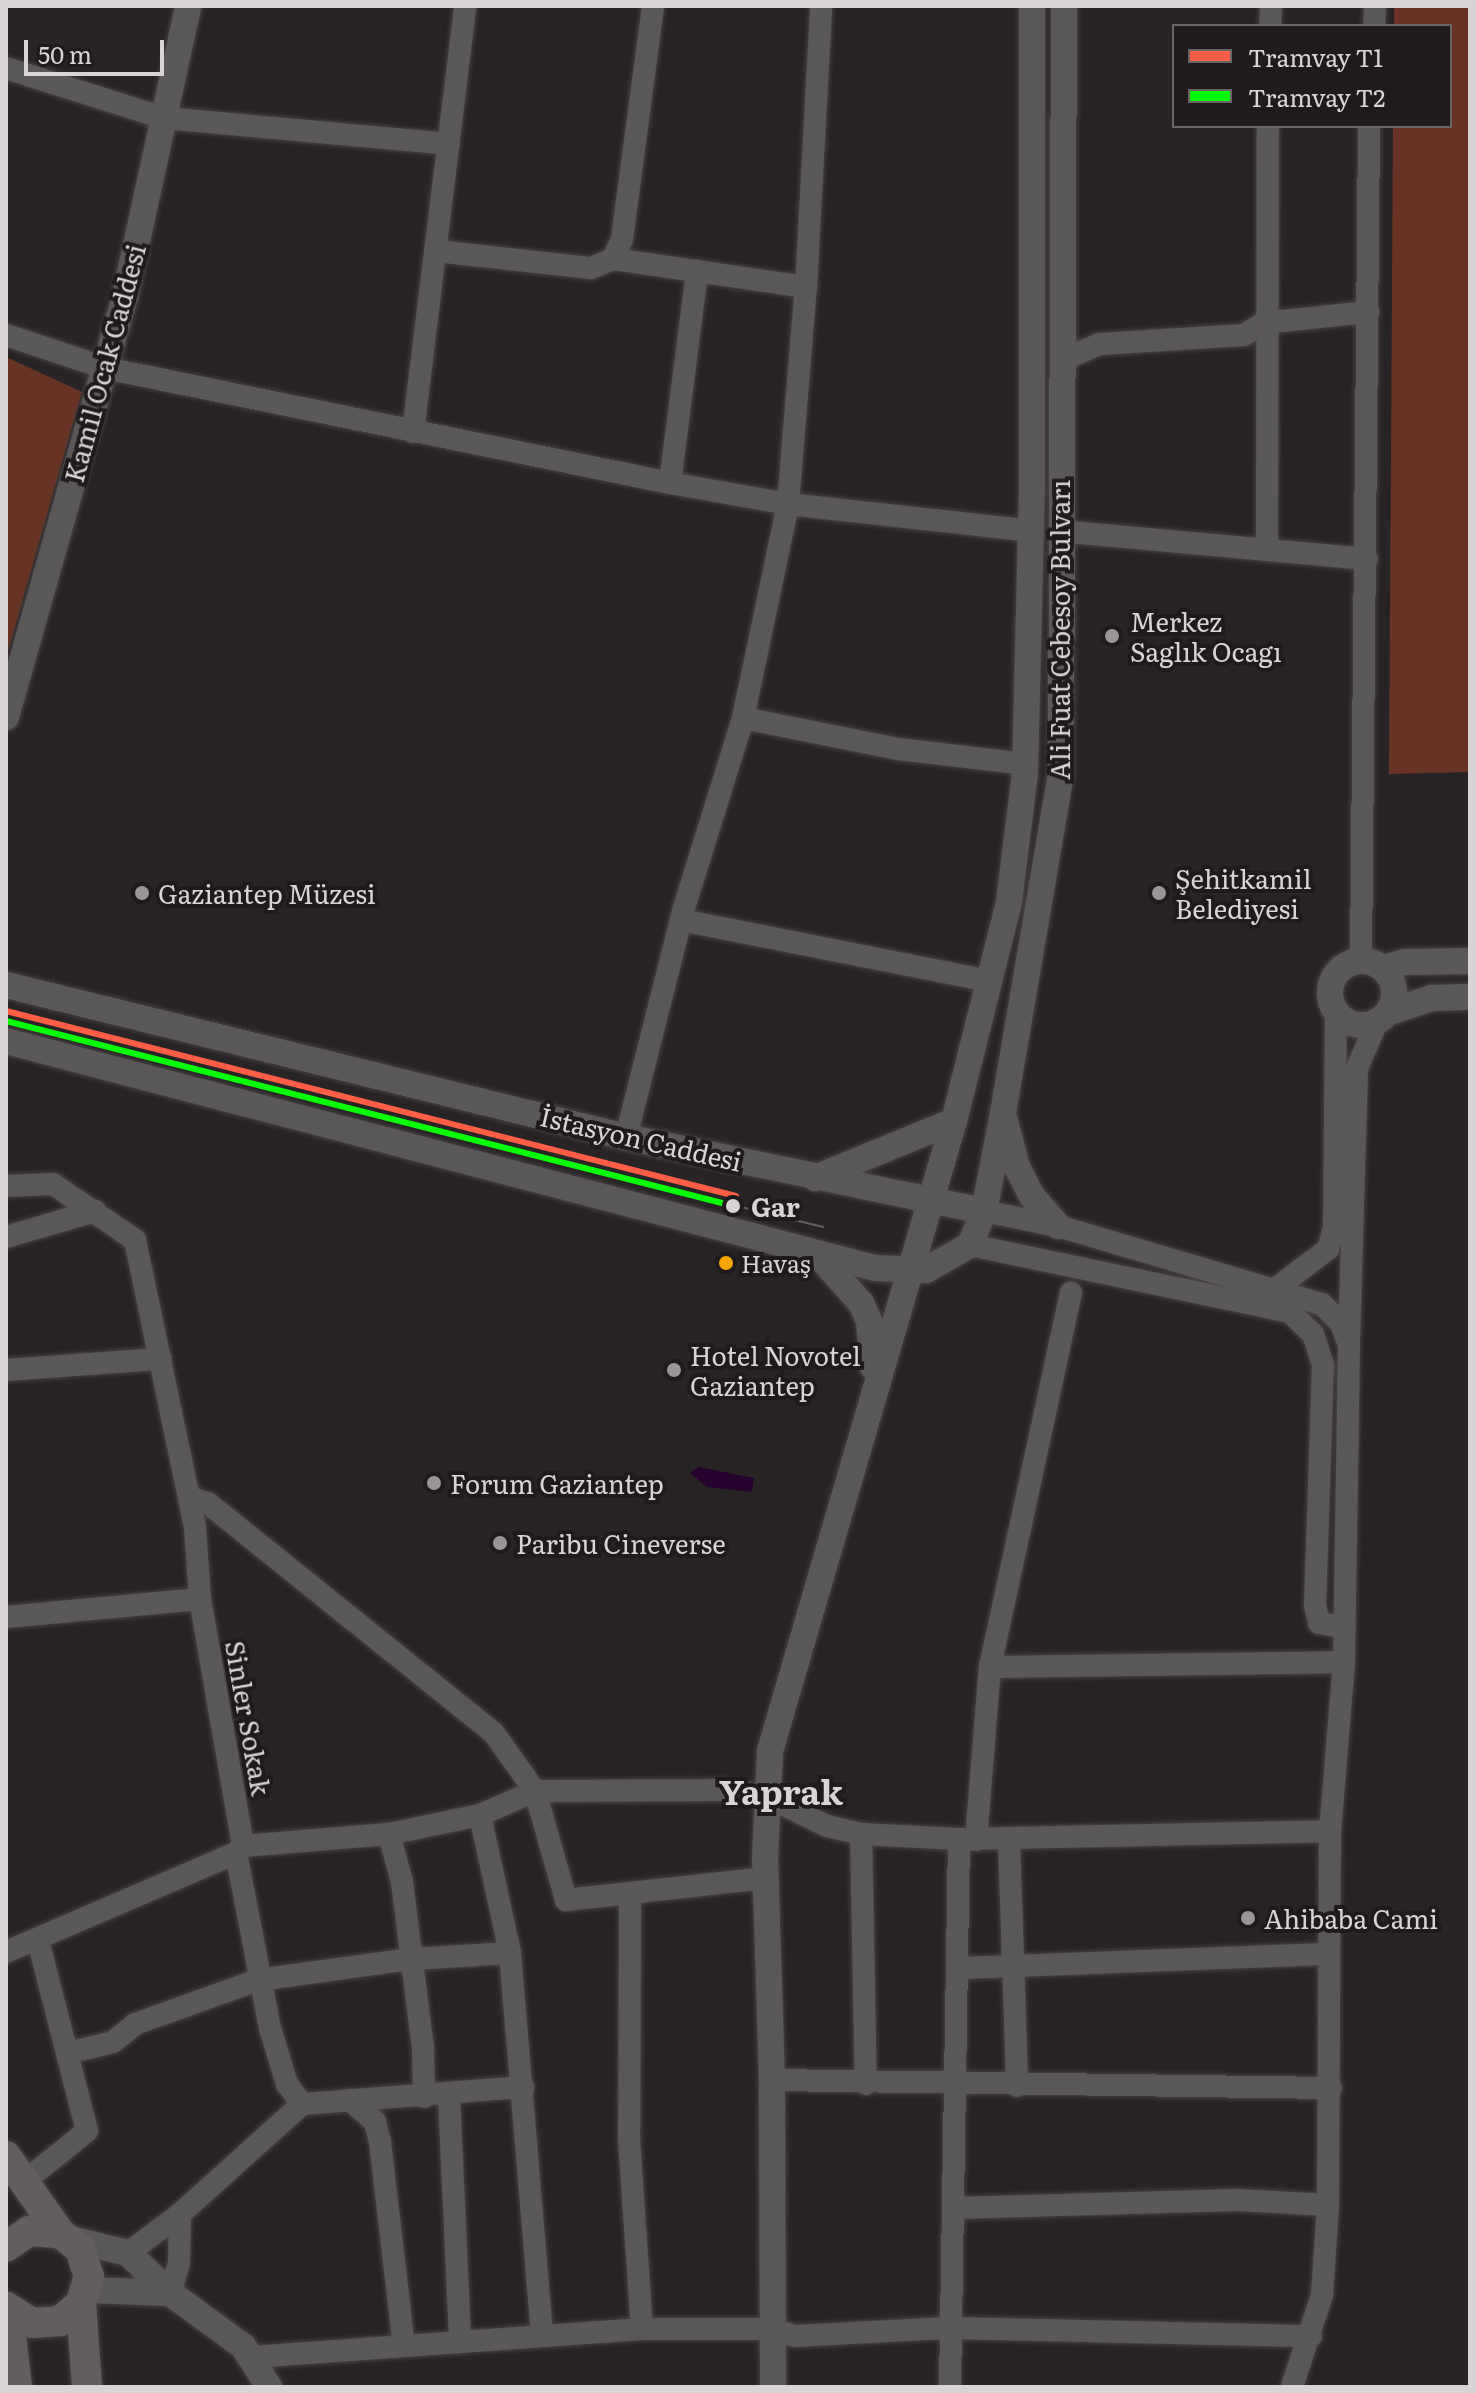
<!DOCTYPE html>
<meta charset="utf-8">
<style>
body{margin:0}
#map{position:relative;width:1476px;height:2393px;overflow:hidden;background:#282426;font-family:Literata,serif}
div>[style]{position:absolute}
.green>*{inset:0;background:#683324}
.water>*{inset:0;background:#25032c}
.roads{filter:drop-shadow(0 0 2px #454142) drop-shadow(0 0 2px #454142)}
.minor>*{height:22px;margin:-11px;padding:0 11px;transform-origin:11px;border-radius:11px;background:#5a5758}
.tertiary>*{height:26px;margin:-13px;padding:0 13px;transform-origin:13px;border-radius:13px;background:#5a5758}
.tertiary>.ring{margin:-13px;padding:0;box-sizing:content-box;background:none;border:26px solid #5a5758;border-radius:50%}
.secondary>*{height:30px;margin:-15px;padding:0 15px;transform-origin:15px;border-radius:15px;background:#625e60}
.tram>*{height:2px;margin:-1px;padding:0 1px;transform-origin:1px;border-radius:1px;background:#636061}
.tram-1>*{height:6px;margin:-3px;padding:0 3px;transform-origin:3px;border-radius:3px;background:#ff5e45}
.tram-2>*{height:6px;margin:-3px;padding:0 3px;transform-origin:3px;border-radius:3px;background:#08ff08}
.dots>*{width:22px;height:22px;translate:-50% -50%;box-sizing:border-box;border:4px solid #1f1a1b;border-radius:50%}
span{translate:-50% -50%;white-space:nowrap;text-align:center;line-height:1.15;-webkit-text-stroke:8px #1f1a1b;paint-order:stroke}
.bus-label{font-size:24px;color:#d8d4d5}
.left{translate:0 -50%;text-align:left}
.street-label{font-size:26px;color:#d8d4d5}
.poi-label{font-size:26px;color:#d8d4d5}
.stop-label{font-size:26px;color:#d8d4d5;font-weight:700}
.district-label{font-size:34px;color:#d8d4d5;font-weight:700}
.frame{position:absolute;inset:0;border:8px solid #d8d4d5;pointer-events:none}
.legend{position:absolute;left:1172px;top:24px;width:280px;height:104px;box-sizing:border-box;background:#1f1a1b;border:2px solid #696465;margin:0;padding:10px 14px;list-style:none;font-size:24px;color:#d8d4d5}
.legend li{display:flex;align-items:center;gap:16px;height:40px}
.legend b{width:40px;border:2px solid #696465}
.scale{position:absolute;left:24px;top:40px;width:140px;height:36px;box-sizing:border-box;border:4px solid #d8d4d5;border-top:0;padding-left:10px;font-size:24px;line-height:28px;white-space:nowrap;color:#d8d4d5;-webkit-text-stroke:6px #1f1a1b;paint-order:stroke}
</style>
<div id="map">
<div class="green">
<i style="clip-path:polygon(1394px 6px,1470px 6px,1470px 772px,1389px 774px,1393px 126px,1450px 126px,1450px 26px,1394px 26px)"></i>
<i style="clip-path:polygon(6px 357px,82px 392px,6px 659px)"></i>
</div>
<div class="water">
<i style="clip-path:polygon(699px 1467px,754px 1478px,752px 1492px,707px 1487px,690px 1473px)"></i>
</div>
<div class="roads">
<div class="minor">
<i style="left:1270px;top:26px;width:20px;rotate:-87deg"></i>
<i style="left:1374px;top:26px;width:20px;rotate:-87deg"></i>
<i style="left:6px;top:68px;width:166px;rotate:17.6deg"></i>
<i style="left:164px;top:118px;width:286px;rotate:5.2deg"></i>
<i style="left:436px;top:251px;width:156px;rotate:6.3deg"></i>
<i style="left:591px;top:268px;width:24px;rotate:-22deg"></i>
<i style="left:613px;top:259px;width:22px;rotate:-66deg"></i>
<i style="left:622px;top:239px;width:235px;rotate:-82.4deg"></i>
<i style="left:613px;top:259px;width:195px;rotate:8.3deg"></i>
<i style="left:6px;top:335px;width:104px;rotate:18.4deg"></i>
<i style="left:105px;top:368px;width:577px;rotate:11.5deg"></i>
<i style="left:670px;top:483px;width:120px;rotate:10.1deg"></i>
<i style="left:788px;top:504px;width:244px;rotate:6.3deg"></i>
<i style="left:1064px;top:359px;width:39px;rotate:-23deg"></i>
<i style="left:1100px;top:344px;width:144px;rotate:-3.6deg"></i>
<i style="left:1244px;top:335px;width:22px;rotate:-32deg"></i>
<i style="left:1263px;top:323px;width:106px;rotate:-6deg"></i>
<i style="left:413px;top:432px;width:429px;rotate:-83deg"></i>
<i style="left:670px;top:483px;width:214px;rotate:-82.7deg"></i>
<i style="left:1059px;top:531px;width:309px;rotate:5.2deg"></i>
<i style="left:1267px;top:550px;width:424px;rotate:-89.9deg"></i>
<i style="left:743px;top:718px;width:158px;rotate:11.3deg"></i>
<i style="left:898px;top:749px;width:128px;rotate:6.7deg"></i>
<i style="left:681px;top:920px;width:315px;rotate:11.2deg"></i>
<i style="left:1361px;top:961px;width:835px;rotate:-89.45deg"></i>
<i style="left:626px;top:1137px;width:233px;rotate:-75.8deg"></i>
<i style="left:683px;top:911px;width:202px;rotate:-72.7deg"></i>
<i style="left:743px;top:718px;width:219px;rotate:-78.1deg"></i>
<i style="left:788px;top:504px;width:218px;rotate:-85.3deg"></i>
<i style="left:806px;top:287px;width:281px;rotate:-86.9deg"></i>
<i style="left:6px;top:1186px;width:47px;rotate:-2.4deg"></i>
<i style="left:53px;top:1184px;width:99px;rotate:34.3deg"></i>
<i style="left:135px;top:1240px;width:293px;rotate:78.2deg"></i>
<i style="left:195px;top:1527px;width:72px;rotate:86deg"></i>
<i style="left:200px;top:1599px;width:251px;rotate:80.1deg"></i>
<i style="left:984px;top:1211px;width:76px;rotate:11.5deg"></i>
<i style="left:1058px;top:1226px;width:275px;rotate:16.5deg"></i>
<i style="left:1322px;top:1304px;width:28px;rotate:46deg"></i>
<i style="left:1341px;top:1324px;width:22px;rotate:69deg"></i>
<i style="left:1349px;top:1345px;width:317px;rotate:90.9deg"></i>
<i style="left:1344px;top:1662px;width:170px;rotate:94.7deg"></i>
<i style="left:1330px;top:1831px;width:374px;rotate:90.3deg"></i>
<i style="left:1328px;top:2205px;width:90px;rotate:93.8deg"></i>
<i style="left:1322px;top:2295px;width:97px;rotate:108.1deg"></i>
<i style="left:6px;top:1237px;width:93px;rotate:-16.3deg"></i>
<i style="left:970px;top:1245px;width:327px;rotate:11.8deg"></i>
<i style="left:1290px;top:1312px;width:32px;rotate:44deg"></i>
<i style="left:1313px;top:1334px;width:33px;rotate:72deg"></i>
<i style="left:1323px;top:1365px;width:240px;rotate:91.9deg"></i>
<i style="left:1315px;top:1605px;width:18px;rotate:77deg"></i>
<i style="left:1319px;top:1623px;width:26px;rotate:9deg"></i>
<i style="left:1275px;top:1289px;width:66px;rotate:-37deg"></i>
<i style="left:1328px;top:1249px;width:22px;rotate:-74deg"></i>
<i style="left:1334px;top:1228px;width:215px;rotate:-89.5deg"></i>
<i style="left:1349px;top:1340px;width:272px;rotate:-88.3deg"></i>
<i style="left:1357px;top:1068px;width:50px;rotate:-66.5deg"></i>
<i style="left:6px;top:1370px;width:155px;rotate:-4.1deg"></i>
<i style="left:190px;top:1497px;width:20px;rotate:20deg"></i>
<i style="left:209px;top:1504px;width:364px;rotate:38.8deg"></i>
<i style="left:493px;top:1732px;width:72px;rotate:54.6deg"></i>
<i style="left:535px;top:1791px;width:113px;rotate:74.1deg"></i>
<i style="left:566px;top:1900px;width:200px;rotate:-6.3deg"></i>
<i style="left:6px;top:1617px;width:195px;rotate:-5.3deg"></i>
<i style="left:990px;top:1667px;width:354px;rotate:-0.8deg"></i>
<i style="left:480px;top:1815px;width:141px;rotate:77.7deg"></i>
<i style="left:510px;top:1953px;width:383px;rotate:85.2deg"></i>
<i style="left:389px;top:1834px;width:50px;rotate:74.8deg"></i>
<i style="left:402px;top:1882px;width:167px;rotate:82.8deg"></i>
<i style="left:423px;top:2048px;width:49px;rotate:88.8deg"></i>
<i style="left:861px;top:1834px;width:250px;rotate:88.9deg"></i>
<i style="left:976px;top:1840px;width:174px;rotate:-85.4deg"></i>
<i style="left:990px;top:1667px;width:383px;rotate:-77.8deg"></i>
<i style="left:1009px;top:1840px;width:246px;rotate:88.1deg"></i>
<i style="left:236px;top:1853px;width:178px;rotate:79deg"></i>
<i style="left:270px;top:2028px;width:59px;rotate:73.1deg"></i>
<i style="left:287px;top:2084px;width:25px;rotate:53deg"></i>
<i style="left:630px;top:1897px;width:242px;rotate:90.2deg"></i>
<i style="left:629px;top:2139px;width:190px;rotate:86.1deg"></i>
<i style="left:6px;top:1952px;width:250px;rotate:-23.3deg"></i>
<i style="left:236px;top:1853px;width:10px;rotate:-45deg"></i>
<i style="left:243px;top:1846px;width:146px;rotate:-4.7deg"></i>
<i style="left:389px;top:1834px;width:93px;rotate:-11.8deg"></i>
<i style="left:480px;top:1815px;width:60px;rotate:-23.6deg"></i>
<i style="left:535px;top:1791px;width:192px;rotate:-0.3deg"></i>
<i style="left:727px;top:1790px;width:39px;rotate:9deg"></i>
<i style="left:766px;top:1796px;width:68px;rotate:26.2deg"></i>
<i style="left:827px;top:1826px;width:35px;rotate:13deg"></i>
<i style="left:861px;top:1834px;width:98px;rotate:2.9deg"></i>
<i style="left:959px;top:1839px;width:371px;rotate:-1.2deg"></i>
<i style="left:960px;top:1968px;width:367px;rotate:-2.2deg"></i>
<i style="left:68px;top:2053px;width:46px;rotate:-13.7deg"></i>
<i style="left:113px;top:2042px;width:28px;rotate:-39deg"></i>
<i style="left:135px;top:2024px;width:131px;rotate:-19.7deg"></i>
<i style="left:258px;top:1980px;width:155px;rotate:-7.8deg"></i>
<i style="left:412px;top:1959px;width:98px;rotate:-3.5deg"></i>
<i style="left:772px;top:2080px;width:559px;rotate:0.82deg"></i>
<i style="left:449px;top:2096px;width:245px;rotate:87.4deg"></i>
<i style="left:350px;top:2100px;width:33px;rotate:41deg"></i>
<i style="left:375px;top:2122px;width:21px;rotate:76deg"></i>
<i style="left:380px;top:2142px;width:205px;rotate:83.3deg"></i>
<i style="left:24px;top:2182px;width:81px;rotate:-39deg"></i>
<i style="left:87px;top:2131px;width:197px;rotate:-104.4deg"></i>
<i style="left:954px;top:2208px;width:283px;rotate:-1.6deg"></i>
<i style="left:1237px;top:2200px;width:91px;rotate:3.1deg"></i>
<i style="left:128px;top:2253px;width:65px;rotate:-36.9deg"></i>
<i style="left:170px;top:2293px;width:30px;rotate:-73deg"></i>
<i style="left:179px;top:2264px;width:50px;rotate:-88.9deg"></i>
<i style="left:180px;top:2214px;width:164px;rotate:-42deg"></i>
<i style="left:302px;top:2104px;width:222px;rotate:-4.4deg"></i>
<i style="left:252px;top:2357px;width:391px;rotate:-4.1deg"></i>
<i style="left:642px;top:2329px;width:131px"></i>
<i style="left:773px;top:2329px;width:22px;rotate:18deg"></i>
<i style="left:794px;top:2336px;width:155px;rotate:-3deg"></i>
<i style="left:949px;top:2328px;width:362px;rotate:1.3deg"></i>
<i style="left:950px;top:2387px;width:548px;rotate:-89.06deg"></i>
</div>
<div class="tertiary">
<i style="left:6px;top:717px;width:437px;rotate:-74.2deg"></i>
<i style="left:125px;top:296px;width:297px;rotate:-77.7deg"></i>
<i class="ring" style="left:1330px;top:961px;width:38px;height:38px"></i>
<i style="left:1383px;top:968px;width:23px;rotate:-15deg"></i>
<i style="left:1405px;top:962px;width:65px;rotate:-0.9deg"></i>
<i style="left:6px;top:985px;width:638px;rotate:13.78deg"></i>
<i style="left:626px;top:1137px;width:366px;rotate:11.7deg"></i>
<i style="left:1387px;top:1013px;width:47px;rotate:-18.4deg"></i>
<i style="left:1432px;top:998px;width:38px;rotate:-2deg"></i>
<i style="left:6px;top:1041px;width:898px;rotate:14.64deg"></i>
<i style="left:875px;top:1268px;width:51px;rotate:2.2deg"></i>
<i style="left:926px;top:1270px;width:51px;rotate:-29.6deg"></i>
<i style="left:970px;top:1245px;width:37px;rotate:-68deg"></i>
<i style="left:984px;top:1211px;width:100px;rotate:-79deg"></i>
<i style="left:1003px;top:1113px;width:344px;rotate:-80.3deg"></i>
<i style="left:1061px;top:774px;width:768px;rotate:-89.78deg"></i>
<i style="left:1005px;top:1121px;width:48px;rotate:75.4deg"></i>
<i style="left:1017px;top:1167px;width:33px;rotate:63deg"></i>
<i style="left:1032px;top:1196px;width:40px;rotate:49deg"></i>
<i style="left:815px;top:1178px;width:150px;rotate:-22.3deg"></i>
<i style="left:817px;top:1254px;width:66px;rotate:48.1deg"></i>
<i style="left:861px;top:1303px;width:20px;rotate:66deg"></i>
<i style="left:869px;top:1321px;width:46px;rotate:85deg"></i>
<i style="left:70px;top:2239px;width:60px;rotate:13.6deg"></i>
<i style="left:128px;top:2253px;width:58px;rotate:43.6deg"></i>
<i style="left:170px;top:2293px;width:90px;rotate:36deg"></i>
<i style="left:243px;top:2346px;width:49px;rotate:57.6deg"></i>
<i style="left:87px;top:2290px;width:83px;rotate:2.1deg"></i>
<i style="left:773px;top:2387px;width:307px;rotate:-90.2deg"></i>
<i style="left:772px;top:2080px;width:221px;rotate:-91.8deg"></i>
<i style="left:765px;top:1859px;width:108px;rotate:-87.3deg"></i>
<i style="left:770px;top:1751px;width:656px;rotate:-73.72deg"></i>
<i style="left:954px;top:1121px;width:226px;rotate:-75.9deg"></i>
<i style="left:1009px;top:902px;width:130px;rotate:-82.9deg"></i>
<i style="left:1025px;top:773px;width:282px;rotate:-88.6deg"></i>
<i style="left:1032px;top:491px;width:485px;rotate:-90deg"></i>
</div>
<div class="secondary">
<i style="left:6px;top:2156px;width:94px;rotate:55deg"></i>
<i style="left:6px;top:2247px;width:28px;rotate:-35deg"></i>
<i style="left:29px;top:2231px;width:31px;rotate:4deg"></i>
<i style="left:60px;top:2233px;width:26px;rotate:39deg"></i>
<i style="left:80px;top:2249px;width:28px;rotate:72deg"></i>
<i style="left:89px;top:2276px;width:28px;rotate:107deg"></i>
<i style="left:81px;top:2303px;width:28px;rotate:139deg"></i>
<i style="left:60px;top:2321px;width:28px;rotate:176deg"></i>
<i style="left:32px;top:2323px;width:31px;rotate:-148deg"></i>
<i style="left:81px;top:2303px;width:84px;rotate:85.9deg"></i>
<i style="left:8px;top:2310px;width:78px;rotate:83.3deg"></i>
</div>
</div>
<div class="tram">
<i style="left:733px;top:1205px;width:93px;rotate:13.7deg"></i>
</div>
<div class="tram-1">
<i style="left:6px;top:1011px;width:753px;rotate:14.22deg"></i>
</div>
<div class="tram-2">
<i style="left:6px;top:1021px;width:751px;rotate:14.26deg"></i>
</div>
<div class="dots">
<i style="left:1112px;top:636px;background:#9a9698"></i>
<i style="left:142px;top:893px;background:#9a9698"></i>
<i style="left:1159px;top:893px;background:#9a9698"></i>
<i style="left:733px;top:1206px;background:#d8d4d5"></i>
<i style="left:726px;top:1263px;background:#f7a600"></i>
<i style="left:674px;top:1370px;background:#9a9698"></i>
<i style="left:434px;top:1483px;background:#9a9698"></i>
<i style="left:500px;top:1543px;background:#9a9698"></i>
<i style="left:1248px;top:1918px;background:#9a9698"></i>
</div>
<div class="bus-label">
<span class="left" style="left:741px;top:1263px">Havaş</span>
</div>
<div class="street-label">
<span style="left:104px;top:363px;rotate:-75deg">Kamil Ocak Caddesi</span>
<span style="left:1059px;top:630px;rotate:-90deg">Ali Fuat Cebesoy Bulvarı</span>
<span style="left:641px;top:1138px;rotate:13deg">İstasyon Caddesi</span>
<span style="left:249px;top:1718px;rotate:80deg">Sinler Sokak</span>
</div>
<div class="poi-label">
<span class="left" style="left:1130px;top:636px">Merkez<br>Saglık Ocagı</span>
<span class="left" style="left:1175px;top:893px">Şehitkamil<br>Belediyesi</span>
<span class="left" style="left:158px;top:893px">Gaziantep Müzesi</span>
<span class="left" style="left:690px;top:1370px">Hotel Novotel<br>Gaziantep</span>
<span class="left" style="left:450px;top:1483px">Forum Gaziantep</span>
<span class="left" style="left:516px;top:1543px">Paribu Cineverse</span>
<span class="left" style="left:1264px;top:1918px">Ahibaba Cami</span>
</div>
<div class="stop-label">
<span class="left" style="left:751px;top:1206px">Gar</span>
</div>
<div class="district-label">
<span style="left:781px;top:1791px">Yaprak</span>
</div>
<div class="frame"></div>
<ul class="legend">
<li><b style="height:10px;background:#ff5e45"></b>Tramvay T1</li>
<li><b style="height:10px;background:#08ff08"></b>Tramvay T2</li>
</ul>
<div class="scale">50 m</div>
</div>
